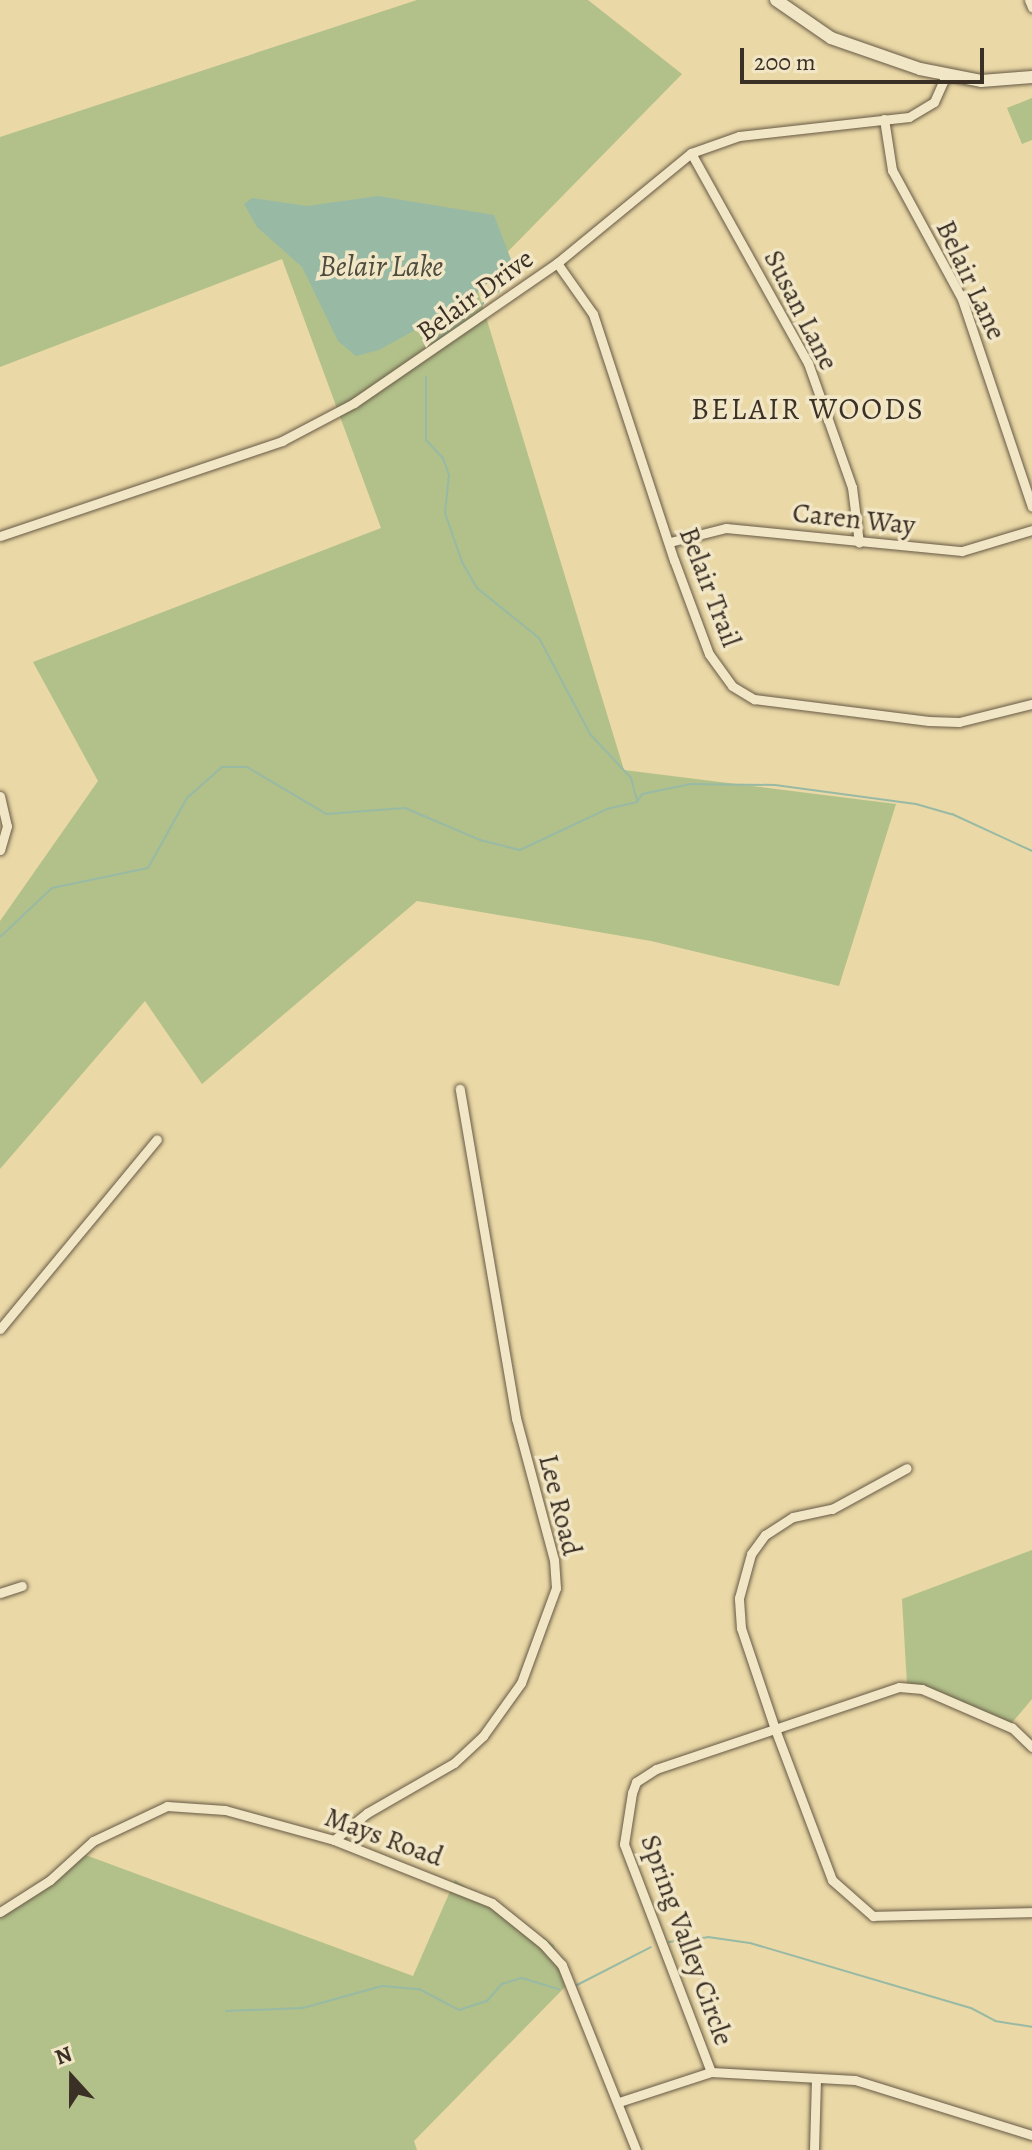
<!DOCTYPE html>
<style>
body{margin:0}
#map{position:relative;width:1032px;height:2150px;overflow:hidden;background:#ead8a6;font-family:Alegreya,serif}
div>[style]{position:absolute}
.green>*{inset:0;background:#b2c08a}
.water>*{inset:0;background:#98baa5}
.stream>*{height:2px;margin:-1px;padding:0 1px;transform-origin:1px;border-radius:1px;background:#98baa5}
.roads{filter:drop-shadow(0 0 2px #675a46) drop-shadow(0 0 2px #675a46)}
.street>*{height:9px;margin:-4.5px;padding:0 4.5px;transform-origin:4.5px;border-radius:4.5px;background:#f1e6c5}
.secondary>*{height:12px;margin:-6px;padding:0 6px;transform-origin:6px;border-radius:6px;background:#f1e6c5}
span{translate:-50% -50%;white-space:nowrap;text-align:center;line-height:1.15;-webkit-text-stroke:7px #f1e6c5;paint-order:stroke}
.street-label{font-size:28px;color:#3b3026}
.water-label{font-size:30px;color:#4e4c3f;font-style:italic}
.neighbourhood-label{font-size:30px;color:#3b3026;letter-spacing:2px}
.north{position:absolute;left:32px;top:2038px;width:80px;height:80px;-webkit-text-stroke:6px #f1e6c5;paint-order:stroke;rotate:339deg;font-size:22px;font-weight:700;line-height:32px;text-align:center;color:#3b3026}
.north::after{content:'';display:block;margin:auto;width:28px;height:36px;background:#3b3026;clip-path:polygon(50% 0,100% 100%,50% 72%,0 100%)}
.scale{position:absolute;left:740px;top:48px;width:244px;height:36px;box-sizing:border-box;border:4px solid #3b3026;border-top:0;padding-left:10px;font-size:24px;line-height:28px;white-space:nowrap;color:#3b3026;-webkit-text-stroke:6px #f1e6c5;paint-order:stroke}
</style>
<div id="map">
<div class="green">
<i style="clip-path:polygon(417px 0,588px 0,682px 74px,476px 284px,624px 770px,896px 804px,839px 986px,651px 941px,417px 901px,202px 1084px,145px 1001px,0 1169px,0 921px,98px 781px,33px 662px,381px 528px,282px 259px,0 367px,0 137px)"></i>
<i style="clip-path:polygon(1032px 98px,1032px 140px,1022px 144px,1007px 108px)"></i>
<i style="clip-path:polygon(1032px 1550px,1032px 1699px,1010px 1725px,907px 1684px,902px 1599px)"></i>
<i style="clip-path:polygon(80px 1853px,413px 1976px,455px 1880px,554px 1945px,565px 1987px,414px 2141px,417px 2150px,0 2150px,0 1910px)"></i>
</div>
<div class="water">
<i style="clip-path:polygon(378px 196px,494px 215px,512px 262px,466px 302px,379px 350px,356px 356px,338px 341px,302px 267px,257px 227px,244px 204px,252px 198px,307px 206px)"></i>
</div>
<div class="stream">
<i style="left:434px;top:342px;width:85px;rotate:-38.3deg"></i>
<i style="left:501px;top:289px;width:27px;rotate:-70deg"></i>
<i style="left:426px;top:377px;width:63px;rotate:90deg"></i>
<i style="left:426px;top:440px;width:25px;rotate:47deg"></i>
<i style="left:443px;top:458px;width:18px;rotate:71deg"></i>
<i style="left:449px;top:475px;width:38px;rotate:96deg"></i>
<i style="left:445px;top:513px;width:52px;rotate:70.9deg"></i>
<i style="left:462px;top:562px;width:30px;rotate:60deg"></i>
<i style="left:477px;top:588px;width:80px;rotate:38.9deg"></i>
<i style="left:539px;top:638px;width:109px;rotate:62deg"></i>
<i style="left:590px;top:734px;width:60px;rotate:47deg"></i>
<i style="left:631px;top:778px;width:23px;rotate:75deg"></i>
<i style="left:0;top:937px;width:71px;rotate:-43.3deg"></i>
<i style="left:52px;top:888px;width:98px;rotate:-11.8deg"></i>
<i style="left:148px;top:868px;width:80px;rotate:-60.9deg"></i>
<i style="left:187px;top:798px;width:47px;rotate:-41.5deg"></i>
<i style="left:222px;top:767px;width:25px"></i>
<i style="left:247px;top:767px;width:92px;rotate:30.7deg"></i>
<i style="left:326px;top:814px;width:79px;rotate:-4.3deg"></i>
<i style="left:405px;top:808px;width:82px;rotate:23.1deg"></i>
<i style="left:480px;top:840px;width:41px;rotate:14deg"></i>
<i style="left:520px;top:850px;width:96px;rotate:-25.2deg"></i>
<i style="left:607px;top:809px;width:31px;rotate:-13deg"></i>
<i style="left:637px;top:802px;width:9px;rotate:-58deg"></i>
<i style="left:642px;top:794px;width:50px;rotate:-11.5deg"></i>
<i style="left:691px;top:784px;width:84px;rotate:0.7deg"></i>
<i style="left:775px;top:785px;width:142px;rotate:7.7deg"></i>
<i style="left:916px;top:804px;width:37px;rotate:16deg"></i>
<i style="left:952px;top:814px;width:88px;rotate:24.8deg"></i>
<i style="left:669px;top:1942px;width:39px;rotate:-7deg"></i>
<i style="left:708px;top:1937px;width:42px;rotate:8.1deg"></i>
<i style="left:750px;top:1943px;width:230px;rotate:16.4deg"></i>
<i style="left:971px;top:2008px;width:27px;rotate:28deg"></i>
<i style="left:995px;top:2021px;width:37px;rotate:9deg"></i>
<i style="left:577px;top:1985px;width:83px;rotate:-27.2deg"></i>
<i style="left:226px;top:2011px;width:77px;rotate:-2.2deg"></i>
<i style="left:303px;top:2008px;width:82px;rotate:-15.6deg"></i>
<i style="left:382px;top:1986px;width:37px;rotate:5deg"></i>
<i style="left:419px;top:1989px;width:45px;rotate:27.7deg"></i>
<i style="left:459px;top:2010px;width:29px;rotate:-18deg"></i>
<i style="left:487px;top:2001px;width:23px;rotate:-49deg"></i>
<i style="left:502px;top:1984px;width:21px;rotate:-17deg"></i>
<i style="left:522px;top:1978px;width:39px;rotate:17deg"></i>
</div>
<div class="roads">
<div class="street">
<i style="left:1029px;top:0;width:8px;rotate:67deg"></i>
<i style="left:884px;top:119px;width:52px;rotate:81.1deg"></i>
<i style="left:892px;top:170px;width:147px;rotate:61.5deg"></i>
<i style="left:962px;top:299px;width:219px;rotate:71.4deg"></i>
<i style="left:691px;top:153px;width:240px;rotate:60.9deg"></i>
<i style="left:808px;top:363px;width:132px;rotate:70.5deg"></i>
<i style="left:852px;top:487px;width:56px;rotate:82.9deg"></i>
<i style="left:557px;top:263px;width:62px;rotate:54.8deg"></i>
<i style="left:593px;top:314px;width:259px;rotate:71.8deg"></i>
<i style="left:674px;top:560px;width:100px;rotate:69.6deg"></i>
<i style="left:709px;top:654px;width:39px;rotate:54deg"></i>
<i style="left:732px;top:686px;width:26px;rotate:31deg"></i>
<i style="left:754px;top:699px;width:176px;rotate:7.2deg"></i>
<i style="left:929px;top:721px;width:30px;rotate:2deg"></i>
<i style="left:959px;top:722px;width:75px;rotate:-13.9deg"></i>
<i style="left:0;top:536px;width:298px;rotate:-18.6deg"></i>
<i style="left:282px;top:441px;width:81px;rotate:-27.8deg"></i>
<i style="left:354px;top:403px;width:247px;rotate:-34.6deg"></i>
<i style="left:557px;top:263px;width:173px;rotate:-39.4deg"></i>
<i style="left:691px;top:153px;width:51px;rotate:-19.5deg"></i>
<i style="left:739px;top:136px;width:171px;rotate:-6.4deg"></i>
<i style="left:909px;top:117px;width:29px;rotate:-31deg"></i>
<i style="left:934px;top:102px;width:30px;rotate:-66deg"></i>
<i style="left:670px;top:542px;width:58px;rotate:-14deg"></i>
<i style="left:726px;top:528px;width:237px;rotate:5.6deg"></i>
<i style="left:962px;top:551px;width:73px;rotate:-16.7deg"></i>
<i style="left:0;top:796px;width:31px;rotate:77deg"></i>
<i style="left:7px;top:826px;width:25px;rotate:106deg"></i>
<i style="left:0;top:1329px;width:246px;rotate:-50.4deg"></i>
<i style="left:0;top:1593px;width:23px;rotate:-18deg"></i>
<i style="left:1032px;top:1747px;width:28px;rotate:-136deg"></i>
<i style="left:1012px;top:1728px;width:98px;rotate:-156.6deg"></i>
<i style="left:922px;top:1689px;width:23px;rotate:-175deg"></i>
<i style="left:899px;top:1687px;width:131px;rotate:161.3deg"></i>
<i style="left:775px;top:1729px;width:161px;rotate:69.3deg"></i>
<i style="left:832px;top:1880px;width:55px;rotate:41.3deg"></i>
<i style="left:873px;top:1916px;width:159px;rotate:-1.4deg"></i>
<i style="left:334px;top:1840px;width:43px;rotate:-39.3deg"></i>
<i style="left:367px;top:1813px;width:100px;rotate:-29.9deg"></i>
<i style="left:454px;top:1763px;width:40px;rotate:-43deg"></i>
<i style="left:483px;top:1736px;width:65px;rotate:-54.4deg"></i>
<i style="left:521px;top:1683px;width:101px;rotate:-69.8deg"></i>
<i style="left:556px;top:1588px;width:28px;rotate:-94deg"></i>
<i style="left:554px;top:1560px;width:147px;rotate:-105deg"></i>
<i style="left:516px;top:1418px;width:334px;rotate:-99.7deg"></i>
<i style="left:0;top:1912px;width:59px;rotate:-32.6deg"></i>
<i style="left:50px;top:1880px;width:58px;rotate:-42.2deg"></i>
<i style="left:93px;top:1841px;width:82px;rotate:-25.3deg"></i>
<i style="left:167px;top:1806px;width:58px;rotate:3.9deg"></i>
<i style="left:225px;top:1810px;width:113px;rotate:15.4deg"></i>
<i style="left:334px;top:1840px;width:170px;rotate:21.7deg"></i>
<i style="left:492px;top:1903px;width:65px;rotate:38.8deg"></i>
<i style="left:543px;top:1944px;width:28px;rotate:48deg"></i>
<i style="left:562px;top:1965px;width:199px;rotate:68.2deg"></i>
<i style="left:711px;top:2072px;width:244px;rotate:-110.9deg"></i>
<i style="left:624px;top:1844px;width:52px;rotate:-81.1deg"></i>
<i style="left:632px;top:1793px;width:12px;rotate:-70deg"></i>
<i style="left:636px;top:1782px;width:24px;rotate:-33deg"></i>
<i style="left:656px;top:1769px;width:126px;rotate:-18.6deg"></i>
<i style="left:775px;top:1729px;width:107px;rotate:-108.6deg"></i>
<i style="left:741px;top:1628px;width:30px;rotate:-94deg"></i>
<i style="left:739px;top:1598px;width:46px;rotate:-74.7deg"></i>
<i style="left:751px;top:1554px;width:24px;rotate:-54deg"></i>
<i style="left:765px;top:1535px;width:33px;rotate:-33deg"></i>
<i style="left:793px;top:1517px;width:40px;rotate:-12deg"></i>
<i style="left:832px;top:1509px;width:85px;rotate:-28.7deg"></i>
<i style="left:619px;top:2102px;width:97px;rotate:-18.1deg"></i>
<i style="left:711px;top:2072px;width:144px;rotate:3.2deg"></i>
<i style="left:855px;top:2080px;width:185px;rotate:17.3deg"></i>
<i style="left:814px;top:2150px;width:70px;rotate:-88.4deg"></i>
</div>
<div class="secondary">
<i style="left:776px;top:0;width:67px;rotate:34.6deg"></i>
<i style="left:831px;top:38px;width:94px;rotate:19.2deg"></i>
<i style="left:920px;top:69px;width:62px;rotate:11.1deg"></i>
<i style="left:981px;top:81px;width:51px;rotate:-4.5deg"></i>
</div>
</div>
<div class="street-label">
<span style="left:971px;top:280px;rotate:65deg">Belair Lane</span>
<span style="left:475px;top:295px;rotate:-36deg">Belair Drive</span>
<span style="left:801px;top:310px;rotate:63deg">Susan Lane</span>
<span style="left:854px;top:519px;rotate:6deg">Caren Way</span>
<span style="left:710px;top:587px;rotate:69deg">Belair Trail</span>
<span style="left:560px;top:1505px;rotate:76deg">Lee Road</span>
<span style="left:384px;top:1837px;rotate:20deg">Mays Road</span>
<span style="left:687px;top:1940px;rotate:70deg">Spring Valley Circle</span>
</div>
<div class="water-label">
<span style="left:381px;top:266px">Belair Lake</span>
</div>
<div class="neighbourhood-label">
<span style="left:808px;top:409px">BELAIR WOODS</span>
</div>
<div class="north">N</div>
<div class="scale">200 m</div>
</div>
